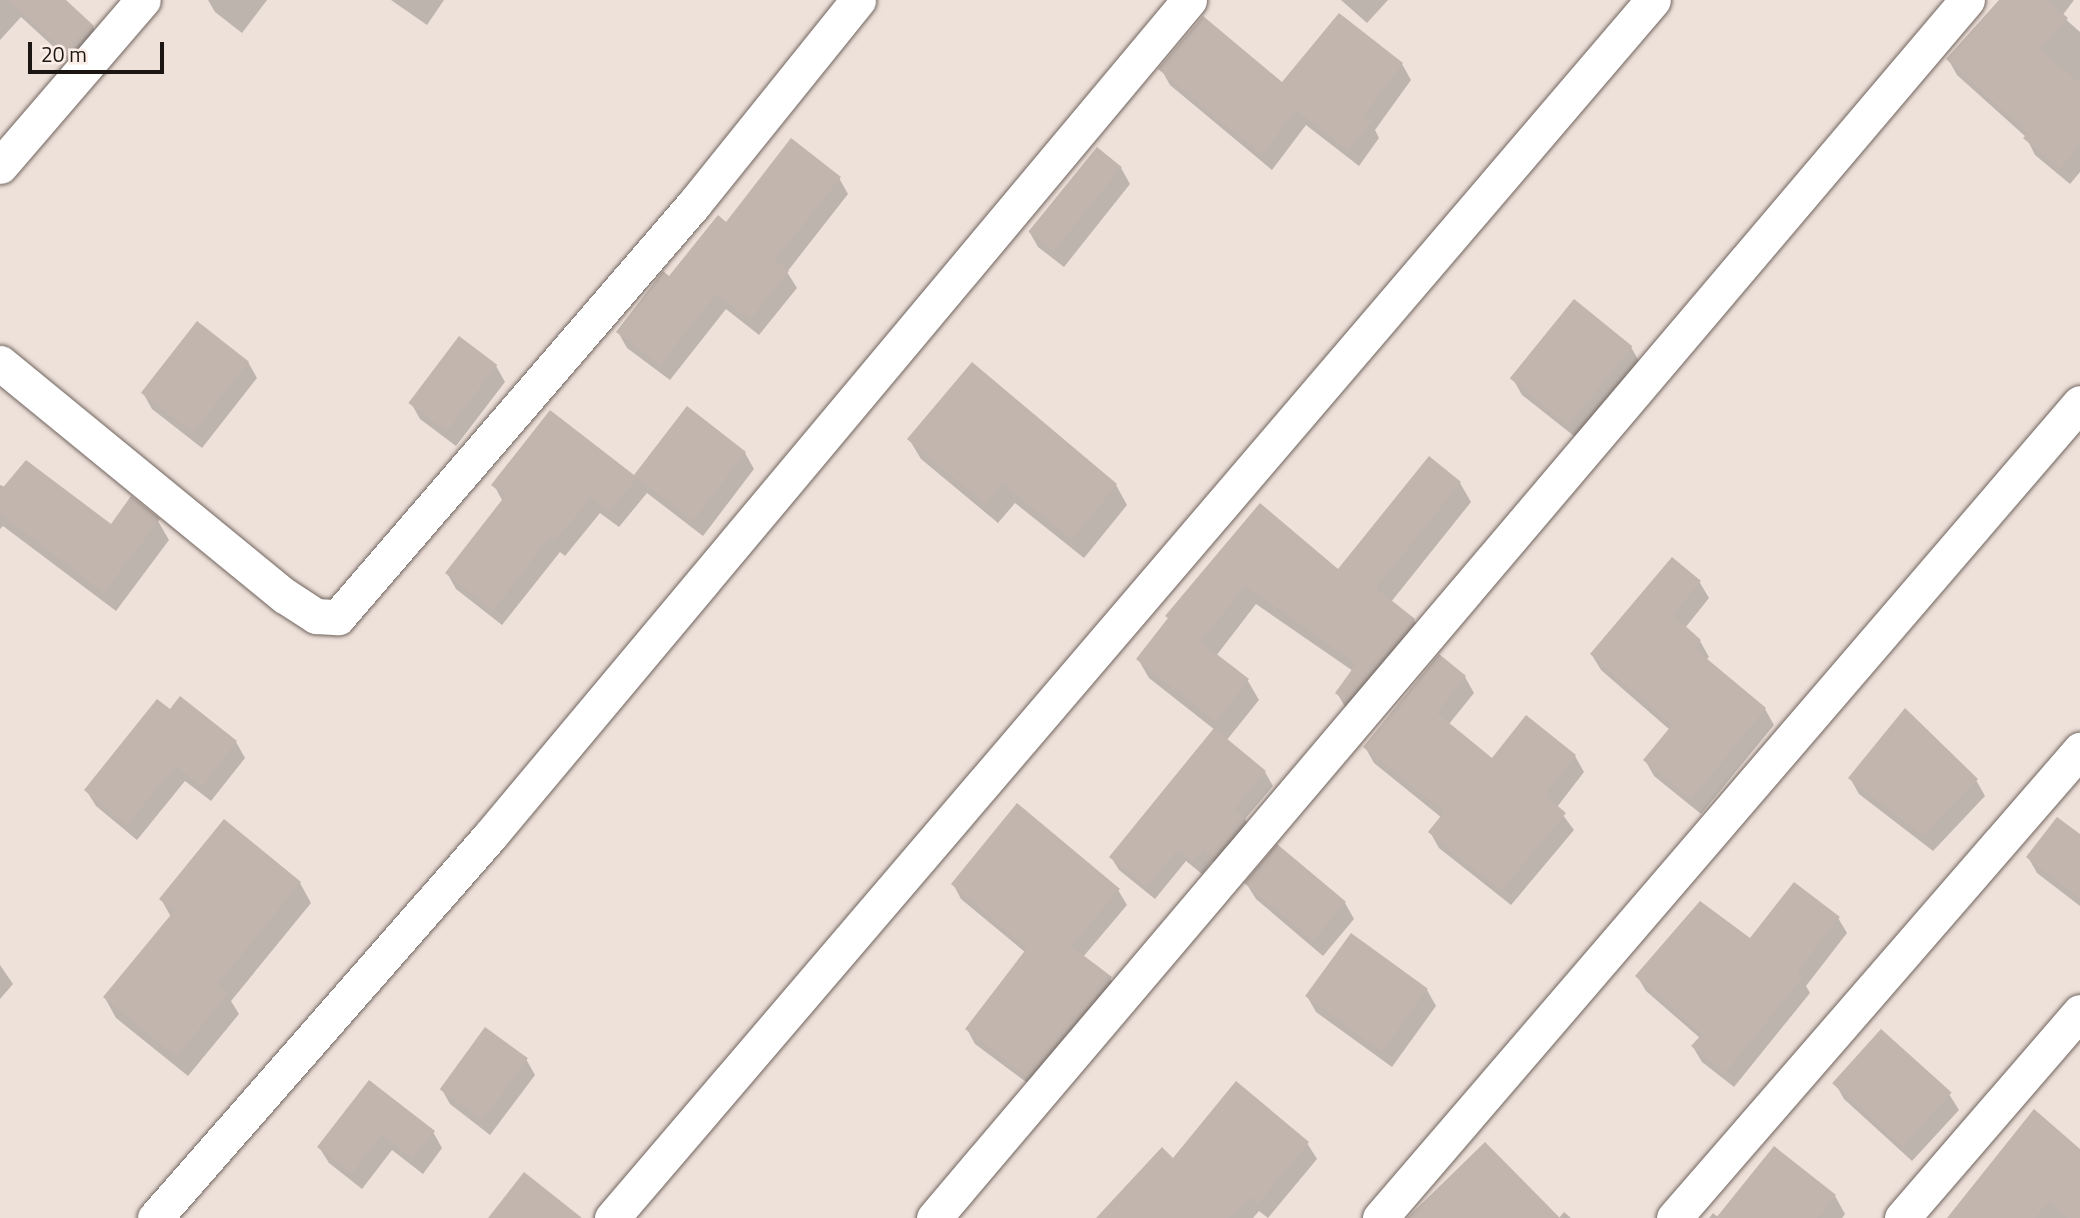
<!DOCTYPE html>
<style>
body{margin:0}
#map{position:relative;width:2080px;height:1218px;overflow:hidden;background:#eee1da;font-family:"Titillium Web",sans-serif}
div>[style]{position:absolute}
.shadow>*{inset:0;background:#0003}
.building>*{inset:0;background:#c1b5ae;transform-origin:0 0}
.roads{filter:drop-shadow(0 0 2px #70645e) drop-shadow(0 0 2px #70645e)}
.street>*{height:35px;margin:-17.5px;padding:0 17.5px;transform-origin:17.5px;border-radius:17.5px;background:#fff}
span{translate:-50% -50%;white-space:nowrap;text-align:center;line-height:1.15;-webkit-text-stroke:6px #fceee7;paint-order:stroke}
.scale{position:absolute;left:28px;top:42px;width:136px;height:32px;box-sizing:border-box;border:4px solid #1b1614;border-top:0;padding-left:9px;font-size:21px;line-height:24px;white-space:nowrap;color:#1b1614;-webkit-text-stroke:5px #fceee7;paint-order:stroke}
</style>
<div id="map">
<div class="shadow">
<i style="clip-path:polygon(0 0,63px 0,93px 27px,102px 43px,79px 70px,21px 17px,0 40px)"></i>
<i style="clip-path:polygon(208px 0,267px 0,242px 33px,215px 12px)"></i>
<i style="clip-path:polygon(391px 0,444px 0,427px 25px)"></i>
<i style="clip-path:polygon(1341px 0,1388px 0,1367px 23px)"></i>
<i style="clip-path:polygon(2002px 0,2074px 0,2062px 16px,2080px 32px,2080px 172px,2070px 184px,2035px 155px,2026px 137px,1957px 75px,1948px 59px)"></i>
<i style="clip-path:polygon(1402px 64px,1411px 80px,1375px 130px,1379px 138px,1359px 166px,1306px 125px,1272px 170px,1170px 85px,1161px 69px,1282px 84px)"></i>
<i style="clip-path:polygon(1098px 149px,1121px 168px,1130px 184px,1064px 267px,1038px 247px,1029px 231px)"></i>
<i style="clip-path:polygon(839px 178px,848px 194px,787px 272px,797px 288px,759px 335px,726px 309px,670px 380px,627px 348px,618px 332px,727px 224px)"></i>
<i style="clip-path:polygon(1631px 347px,1640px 363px,1579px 440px,1522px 395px,1513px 379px)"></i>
<i style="clip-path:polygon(248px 362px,257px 378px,202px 448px,152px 409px,143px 393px)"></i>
<i style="clip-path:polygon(496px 366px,505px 382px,456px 446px,420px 419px,411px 403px)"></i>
<i style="clip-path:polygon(909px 439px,1116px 485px,1127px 505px,1084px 558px,1015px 503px,998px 523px,921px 459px)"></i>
<i style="clip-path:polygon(745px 453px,754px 469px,703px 536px,647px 493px,619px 527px,600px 513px,565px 556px,560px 552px,502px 625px,456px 589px,447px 573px,503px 502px,494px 485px,635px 478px)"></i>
<i style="clip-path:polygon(1460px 483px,1471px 502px,1391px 602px,1414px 620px,1425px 639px,1348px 712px,1337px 693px,1353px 671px,1256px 604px,1216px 656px,1248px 681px,1259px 700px,1226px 741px,1265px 772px,1273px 786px,1245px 819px,1253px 833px,1222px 870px,1212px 861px,1202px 874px,1186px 861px,1155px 899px,1119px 870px,1111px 857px,1215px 730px,1149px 678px,1138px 659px,1169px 620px,1167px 616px,1261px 505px,1339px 572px)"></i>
<i style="clip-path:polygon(0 485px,111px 526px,158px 521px,169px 540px,116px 611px,3px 526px,0 529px)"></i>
<i style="clip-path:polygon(1672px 560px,1700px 583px,1709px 598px,1685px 628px,1700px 641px,1709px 657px,1706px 660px,1765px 709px,1774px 725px,1701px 814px,1654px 776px,1645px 760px,1670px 730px,1601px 670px,1592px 655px)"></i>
<i style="clip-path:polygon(1465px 677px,1474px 693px,1449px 724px,1492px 760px,1575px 756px,1584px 772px,1557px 807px,1574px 830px,1511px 905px,1439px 848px,1430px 832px,1442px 818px,1374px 763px,1365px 747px)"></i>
<i style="clip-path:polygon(170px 712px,236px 742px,245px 758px,211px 801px,185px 781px,137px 840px,96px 806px,86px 790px)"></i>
<i style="clip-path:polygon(1850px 778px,1976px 780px,1985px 796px,1933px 851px,1859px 794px)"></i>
<i style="clip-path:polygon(2080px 837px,2080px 906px,2037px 873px,2028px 857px)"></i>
<i style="clip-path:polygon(1278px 847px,1345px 903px,1354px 919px,1323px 956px,1256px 899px,1246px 883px)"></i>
<i style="clip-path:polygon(300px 883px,311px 903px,231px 1001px,239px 1014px,188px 1076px,116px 1018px,105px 998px,171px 917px,161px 899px)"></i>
<i style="clip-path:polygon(953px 884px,1118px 890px,1127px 905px,1083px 957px,1110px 978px,1119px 993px,1037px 1090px,975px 1044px,967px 1029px,1026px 953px,961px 899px)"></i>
<i style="clip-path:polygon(1838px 918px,1847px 933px,1806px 986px,1810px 993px,1734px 1087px,1702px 1062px,1693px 1047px,1700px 1038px,1646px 991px,1637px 976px)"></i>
<i style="clip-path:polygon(0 965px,13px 984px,0 999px)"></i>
<i style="clip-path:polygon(1427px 990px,1436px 1006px,1392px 1067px,1316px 1012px,1307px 996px)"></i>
<i style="clip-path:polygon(526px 1059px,535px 1075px,490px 1135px,450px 1104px,441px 1088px)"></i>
<i style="clip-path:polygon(370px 1083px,433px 1132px,442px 1148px,423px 1174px,392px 1150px,362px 1189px,329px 1163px,319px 1147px)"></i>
<i style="clip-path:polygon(1835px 1083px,1949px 1094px,1959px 1110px,1912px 1161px,1844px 1099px)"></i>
<i style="clip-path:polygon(1307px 1143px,1317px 1159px,1268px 1218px,1259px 1211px,1253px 1218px,1104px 1218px,1173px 1160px)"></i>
<i style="clip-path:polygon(2080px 1152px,2080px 1218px,1949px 1218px)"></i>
<i style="clip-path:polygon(1835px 1196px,1845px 1214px,1842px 1218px,1709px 1218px,1713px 1213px,1719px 1218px)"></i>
<i style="clip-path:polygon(1564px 1212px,1571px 1218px,1559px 1218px)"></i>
</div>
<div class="building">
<i style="clip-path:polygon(8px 0,66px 0,94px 26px,69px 55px)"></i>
<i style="clip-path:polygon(1999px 0,2047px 0,2068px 18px,2040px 49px,2080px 83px,2080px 145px,2060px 169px,2023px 138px,2028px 133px,1946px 59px)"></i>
<i style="clip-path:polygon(1339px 13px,1403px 63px,1364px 116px,1372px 121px,1349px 151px,1296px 110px,1262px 155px,1158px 69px,1203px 16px,1282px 82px)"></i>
<i style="clip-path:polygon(791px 138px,841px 177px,775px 260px,789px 271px,750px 320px,716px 294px,660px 365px,616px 332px,663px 271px,669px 276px,718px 215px,726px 222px)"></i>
<i style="left:1097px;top:147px;width:32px;height:109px;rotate:39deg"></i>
<i style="left:1574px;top:299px;width:75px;height:102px;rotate:39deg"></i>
<i style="left:197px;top:321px;width:66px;height:91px;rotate:38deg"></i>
<i style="left:459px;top:336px;width:48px;height:84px;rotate:37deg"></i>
<i style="clip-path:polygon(972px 362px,1117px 484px,1072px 540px,1003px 484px,986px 505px,907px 439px)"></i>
<i style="clip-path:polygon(687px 406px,746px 452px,693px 521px,637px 478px,609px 512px,591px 498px,555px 541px,550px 537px,493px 611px,445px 573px,505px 496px,491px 485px,550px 410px,634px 475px)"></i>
<i style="clip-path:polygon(1429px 456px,1461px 482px,1376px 588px,1415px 619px,1346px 701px,1335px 693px,1356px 664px,1245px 586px,1201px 642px,1249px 679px,1216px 722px,1136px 659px,1168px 618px,1165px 616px,1260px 503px,1338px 569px)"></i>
<i style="clip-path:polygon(26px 460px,111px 524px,131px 496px,160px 519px,104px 593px,0 514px,0 491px)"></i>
<i style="clip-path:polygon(1672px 557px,1701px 581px,1673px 615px,1701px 640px,1694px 648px,1766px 708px,1691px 800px,1643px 760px,1672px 725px,1590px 654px)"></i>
<i style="clip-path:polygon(1439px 654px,1466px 676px,1437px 713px,1492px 758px,1526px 715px,1576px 755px,1545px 795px,1566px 813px,1501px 891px,1428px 832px,1444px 812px,1363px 747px)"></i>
<i style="clip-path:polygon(180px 696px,237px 741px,202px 787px,176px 766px,127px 825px,84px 790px,157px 699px,170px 709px)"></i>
<i style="clip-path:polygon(1905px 708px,1978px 779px,1923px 836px,1848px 778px)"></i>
<i style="clip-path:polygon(1214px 728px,1266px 771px,1235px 809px,1246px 818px,1214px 857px,1204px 849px,1193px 862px,1178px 849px,1147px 887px,1109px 857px)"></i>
<i style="clip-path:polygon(1017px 803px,1120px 889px,1071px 946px,1112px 977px,1027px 1077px,965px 1029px,1027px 948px,951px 884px)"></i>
<i style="clip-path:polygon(2057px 817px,2080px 834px,2080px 899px,2026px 857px)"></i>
<i style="clip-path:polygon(224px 819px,301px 882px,218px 984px,229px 993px,176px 1057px,103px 997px,174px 911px,159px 899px)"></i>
<i style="left:1277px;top:844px;width:90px;height:51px;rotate:40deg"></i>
<i style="clip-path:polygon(1794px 882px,1840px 917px,1797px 972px,1803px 977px,1725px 1073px,1691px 1046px,1702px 1034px,1635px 976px,1700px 901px,1750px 938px)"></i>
<i style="left:1351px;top:933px;width:95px;height:78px;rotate:36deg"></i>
<i style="left:485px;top:1027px;width:53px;height:77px;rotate:36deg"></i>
<i style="left:1881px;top:1029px;width:95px;height:73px;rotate:42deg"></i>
<i style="clip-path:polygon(369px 1080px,435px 1131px,413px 1159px,382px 1135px,352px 1174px,317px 1147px)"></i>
<i style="clip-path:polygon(1236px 1081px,1309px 1142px,1258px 1204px,1250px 1197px,1229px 1218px,1096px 1218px,1162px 1147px,1173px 1158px)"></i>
<i style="clip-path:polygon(2034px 1109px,2080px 1149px,2080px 1218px,2067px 1218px,2049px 1202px,2035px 1218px,1947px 1218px)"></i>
<i style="clip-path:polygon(1485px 1142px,1560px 1218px,1407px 1218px)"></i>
<i style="clip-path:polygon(1774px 1146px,1836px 1195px,1818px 1218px,1716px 1218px)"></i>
<i style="clip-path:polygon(524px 1172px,582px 1218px,488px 1218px)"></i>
</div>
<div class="roads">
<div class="street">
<i style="left:0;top:166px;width:219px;rotate:-49.3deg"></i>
<i style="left:0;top:363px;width:368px;rotate:39.3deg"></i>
<i style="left:285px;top:596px;width:37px;rotate:33deg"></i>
<i style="left:316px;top:616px;width:22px;rotate:3deg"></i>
<i style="left:338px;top:617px;width:545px;rotate:-49.24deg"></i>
<i style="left:694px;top:204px;width:262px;rotate:-51.2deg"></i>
<i style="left:155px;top:1218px;width:507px;rotate:-48.76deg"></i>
<i style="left:489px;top:837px;width:1091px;rotate:-50.09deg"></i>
<i style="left:612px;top:1218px;width:1602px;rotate:-49.48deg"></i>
<i style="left:934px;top:1218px;width:1597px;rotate:-49.7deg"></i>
<i style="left:1380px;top:1218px;width:1074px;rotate:-49.34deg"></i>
<i style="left:1674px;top:1218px;width:620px;rotate:-49.06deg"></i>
<i style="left:1902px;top:1218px;width:272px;rotate:-49.2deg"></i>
</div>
</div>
<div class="scale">20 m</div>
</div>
